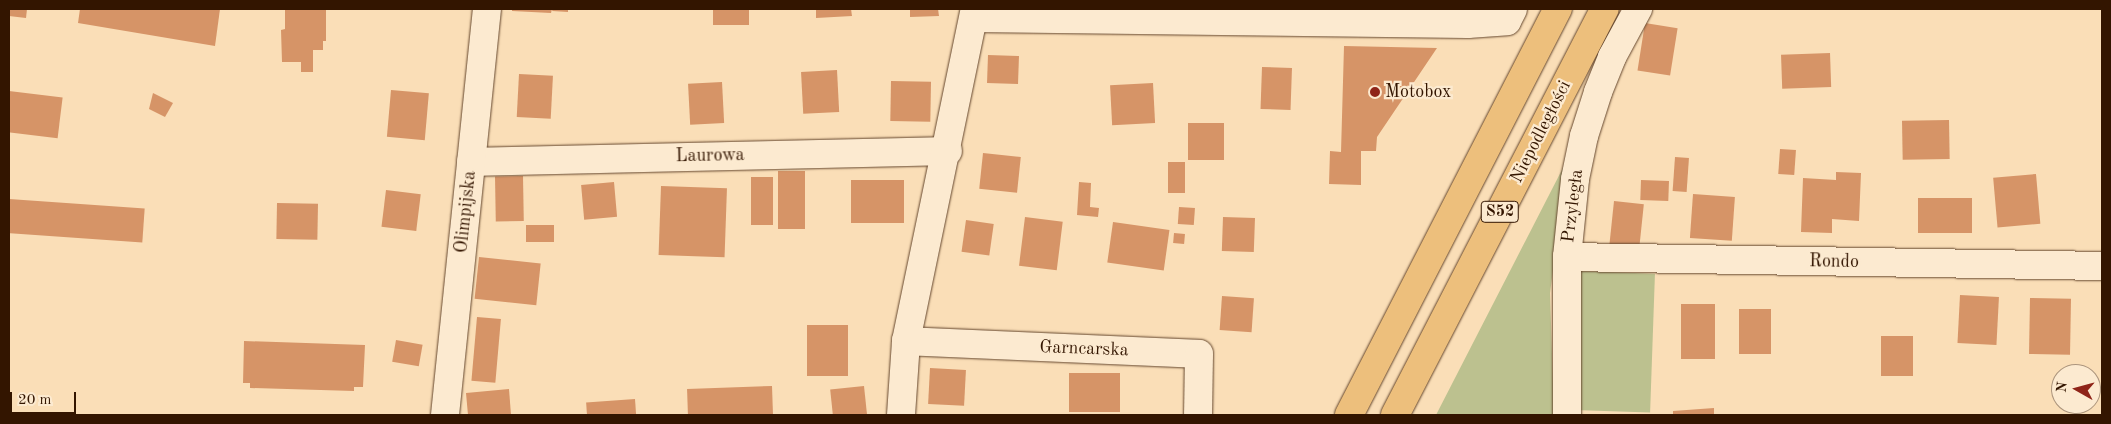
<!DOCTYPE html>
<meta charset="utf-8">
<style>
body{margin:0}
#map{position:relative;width:2111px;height:424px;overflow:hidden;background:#fadeb7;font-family:"Old Standard TT",serif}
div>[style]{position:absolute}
.green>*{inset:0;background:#bcc18f;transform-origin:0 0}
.building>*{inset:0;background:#d69467;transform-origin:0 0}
.roads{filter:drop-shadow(0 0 1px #65472e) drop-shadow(0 0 1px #65472e)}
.minor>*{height:28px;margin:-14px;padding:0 14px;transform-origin:14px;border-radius:14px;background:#fcead0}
.highway>*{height:28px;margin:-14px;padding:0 14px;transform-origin:14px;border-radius:14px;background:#edbf7c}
.dots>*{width:14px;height:14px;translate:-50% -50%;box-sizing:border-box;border:2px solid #fcead0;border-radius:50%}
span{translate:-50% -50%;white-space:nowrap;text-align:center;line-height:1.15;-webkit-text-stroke:4.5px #fcead0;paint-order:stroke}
.shield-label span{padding:1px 4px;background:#fcead0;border:1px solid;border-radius:4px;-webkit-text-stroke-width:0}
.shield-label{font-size:16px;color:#331500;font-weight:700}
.poi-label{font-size:18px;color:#331500}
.left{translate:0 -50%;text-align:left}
.street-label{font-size:18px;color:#331500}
.frame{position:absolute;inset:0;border:10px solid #331500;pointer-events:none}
.north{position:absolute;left:2051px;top:364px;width:50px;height:50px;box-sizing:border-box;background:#fcead0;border:1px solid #ac957d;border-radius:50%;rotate:277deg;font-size:14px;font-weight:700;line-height:20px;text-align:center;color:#331500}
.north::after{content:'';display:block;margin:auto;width:18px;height:22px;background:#8f2418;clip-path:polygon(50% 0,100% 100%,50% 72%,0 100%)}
.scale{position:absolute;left:10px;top:392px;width:66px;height:22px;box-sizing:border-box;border:2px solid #331500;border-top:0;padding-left:6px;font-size:15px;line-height:18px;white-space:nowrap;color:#331500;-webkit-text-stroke:4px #fcead0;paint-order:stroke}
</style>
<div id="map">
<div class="green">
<i style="clip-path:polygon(1568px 158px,1550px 293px,1554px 415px,1436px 415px)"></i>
<i style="left:1579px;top:271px;width:76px;height:139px;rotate:2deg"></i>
</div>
<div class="building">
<i style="clip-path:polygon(9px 9px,27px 9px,26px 18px,9px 16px)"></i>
<i style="clip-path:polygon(80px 9px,220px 9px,215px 46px,78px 23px)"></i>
<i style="clip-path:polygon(285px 9px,326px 9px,326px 41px,323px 41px,323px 50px,313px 50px,313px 72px,301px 72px,301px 62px,282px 62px,281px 30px,285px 29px)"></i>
<i style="clip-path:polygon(512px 9px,552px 9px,551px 13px,512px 11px)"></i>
<i style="clip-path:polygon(553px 9px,568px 9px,568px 12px,552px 11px)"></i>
<i style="left:713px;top:9px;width:36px;height:16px"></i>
<i style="clip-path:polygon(816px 9px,851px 9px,852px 16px,816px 18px)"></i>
<i style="clip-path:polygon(910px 9px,938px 9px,939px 16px,910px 17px)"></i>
<i style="left:1645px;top:23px;width:33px;height:48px;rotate:9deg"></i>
<i style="clip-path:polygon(1344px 46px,1437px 48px,1377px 137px,1376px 151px,1361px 151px,1361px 185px,1329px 184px,1330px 151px,1341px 152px)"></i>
<i style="left:1830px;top:53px;width:34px;height:49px;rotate:88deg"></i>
<i style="left:988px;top:55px;width:31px;height:28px;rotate:2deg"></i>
<i style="left:1262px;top:67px;width:30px;height:42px;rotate:2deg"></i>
<i style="left:837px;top:70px;width:42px;height:36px;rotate:87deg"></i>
<i style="left:519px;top:74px;width:34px;height:43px;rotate:3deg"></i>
<i style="left:891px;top:81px;width:40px;height:40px;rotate:1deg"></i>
<i style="left:722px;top:82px;width:41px;height:34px;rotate:87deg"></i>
<i style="left:1153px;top:83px;width:40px;height:43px;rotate:87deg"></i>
<i style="left:391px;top:90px;width:38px;height:47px;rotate:5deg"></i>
<i style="left:9px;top:91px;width:54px;height:41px;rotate:7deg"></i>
<i style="clip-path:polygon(153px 93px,173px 103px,165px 117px,149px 109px)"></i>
<i style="left:1949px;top:120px;width:39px;height:47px;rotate:89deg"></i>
<i style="left:1188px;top:123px;width:36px;height:37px"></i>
<i style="left:1780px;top:149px;width:16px;height:25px;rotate:4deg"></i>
<i style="left:983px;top:153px;width:38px;height:36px;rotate:6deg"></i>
<i style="left:1675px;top:157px;width:14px;height:34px;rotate:4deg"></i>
<i style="left:1168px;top:162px;width:17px;height:31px"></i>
<i style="left:778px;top:171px;width:27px;height:58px"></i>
<i style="clip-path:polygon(1836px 172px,1861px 173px,1859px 221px,1832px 219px,1832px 233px,1801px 232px,1803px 178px,1836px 180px)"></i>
<i style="left:2036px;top:174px;width:50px;height:43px;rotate:85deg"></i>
<i style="left:523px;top:176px;width:45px;height:28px;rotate:89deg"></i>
<i style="left:751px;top:177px;width:22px;height:48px"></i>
<i style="left:851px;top:180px;width:53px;height:43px"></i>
<i style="left:1641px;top:180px;width:28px;height:20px;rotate:2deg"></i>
<i style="left:614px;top:182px;width:35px;height:33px;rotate:85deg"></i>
<i style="clip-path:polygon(1079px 182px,1091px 183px,1090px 207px,1099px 208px,1098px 217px,1077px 215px)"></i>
<i style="left:661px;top:186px;width:66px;height:69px;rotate:2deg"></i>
<i style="left:386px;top:190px;width:35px;height:37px;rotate:7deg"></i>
<i style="left:1693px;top:194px;width:42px;height:44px;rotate:4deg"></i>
<i style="left:1972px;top:198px;width:35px;height:54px;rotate:90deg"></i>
<i style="left:9px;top:199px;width:136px;height:34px;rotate:4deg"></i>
<i style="left:1614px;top:201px;width:30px;height:46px;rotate:6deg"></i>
<i style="left:277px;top:203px;width:41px;height:36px;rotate:1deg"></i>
<i style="left:1179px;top:207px;width:16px;height:17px;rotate:4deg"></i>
<i style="left:1025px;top:217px;width:38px;height:49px;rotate:7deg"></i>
<i style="left:1223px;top:217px;width:32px;height:34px;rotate:2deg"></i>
<i style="left:966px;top:220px;width:28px;height:32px;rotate:8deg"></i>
<i style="left:1113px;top:222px;width:57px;height:41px;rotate:8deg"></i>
<i style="left:554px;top:225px;width:17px;height:28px;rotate:90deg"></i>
<i style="left:1174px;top:233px;width:11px;height:10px;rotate:5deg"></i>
<i style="left:479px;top:257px;width:62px;height:42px;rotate:6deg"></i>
<i style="left:1960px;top:295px;width:39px;height:48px;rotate:3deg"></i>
<i style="left:1222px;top:296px;width:32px;height:34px;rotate:4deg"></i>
<i style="left:2030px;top:298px;width:41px;height:56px;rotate:1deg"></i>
<i style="left:1681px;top:304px;width:34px;height:55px"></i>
<i style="left:1739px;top:309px;width:32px;height:45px"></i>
<i style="left:477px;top:317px;width:24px;height:64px;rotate:5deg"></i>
<i style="left:807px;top:325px;width:41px;height:51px"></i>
<i style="left:1881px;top:336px;width:32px;height:40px"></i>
<i style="left:396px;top:340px;width:27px;height:22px;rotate:10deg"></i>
<i style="clip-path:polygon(244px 341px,365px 345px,363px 387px,354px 387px,354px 391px,250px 388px,250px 383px,243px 383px)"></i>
<i style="left:930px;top:368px;width:36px;height:36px;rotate:3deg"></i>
<i style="left:1069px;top:373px;width:51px;height:39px"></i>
<i style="left:772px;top:386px;width:29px;height:85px;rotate:88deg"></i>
<i style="left:864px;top:386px;width:29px;height:34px;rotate:84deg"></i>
<i style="clip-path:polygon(509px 389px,511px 415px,468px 415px,466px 393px)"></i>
<i style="left:635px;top:399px;width:16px;height:49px;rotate:86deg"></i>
<i style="clip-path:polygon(1714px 408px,1714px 415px,1673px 415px,1673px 411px)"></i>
</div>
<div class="roads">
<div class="minor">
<i style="left:974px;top:18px;width:494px;rotate:0.7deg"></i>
<i style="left:1468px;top:24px;width:39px;rotate:-4deg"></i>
<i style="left:1507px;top:21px;width:13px;rotate:-63deg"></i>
<i style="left:471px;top:162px;width:477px;rotate:-1.3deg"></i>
<i style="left:1567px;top:257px;width:535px;rotate:0.96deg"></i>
<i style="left:906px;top:341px;width:293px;rotate:2.5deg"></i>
<i style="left:1199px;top:354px;width:61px;rotate:90.9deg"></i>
<i style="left:445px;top:415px;width:408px;rotate:-84.1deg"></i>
<i style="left:901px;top:415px;width:74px;rotate:-86.1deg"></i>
<i style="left:906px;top:341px;width:339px;rotate:-78.3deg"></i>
<i style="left:1567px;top:415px;width:158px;rotate:-90deg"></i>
<i style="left:1567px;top:257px;width:78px;rotate:-84.1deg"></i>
<i style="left:1575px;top:179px;width:44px;rotate:-78.2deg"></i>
<i style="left:1584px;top:136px;width:46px;rotate:-72.3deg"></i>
<i style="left:1598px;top:92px;width:38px;rotate:-68deg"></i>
<i style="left:1612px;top:57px;width:55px;rotate:-61.6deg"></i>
</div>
<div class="highway">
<i style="left:1349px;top:415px;width:457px;rotate:-62.8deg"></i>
<i style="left:1395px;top:415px;width:457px;rotate:-62.7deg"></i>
</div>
</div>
<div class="dots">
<i style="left:1375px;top:92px;background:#8f2418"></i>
</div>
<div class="shield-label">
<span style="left:1500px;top:212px">S52</span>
</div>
<div class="poi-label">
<span class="left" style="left:1385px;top:92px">Motobox</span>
</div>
<div class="street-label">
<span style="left:1541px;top:132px;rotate:-63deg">Niepodległości</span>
<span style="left:710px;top:156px;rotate:-1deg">Laurowa</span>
<span style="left:1573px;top:206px;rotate:-83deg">Przyległa</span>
<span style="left:466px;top:212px;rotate:-84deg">Olimpijska</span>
<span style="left:1834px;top:262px;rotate:1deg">Rondo</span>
<span style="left:1084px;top:349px;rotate:2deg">Garncarska</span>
</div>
<div class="frame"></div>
<div class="north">N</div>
<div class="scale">20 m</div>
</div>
